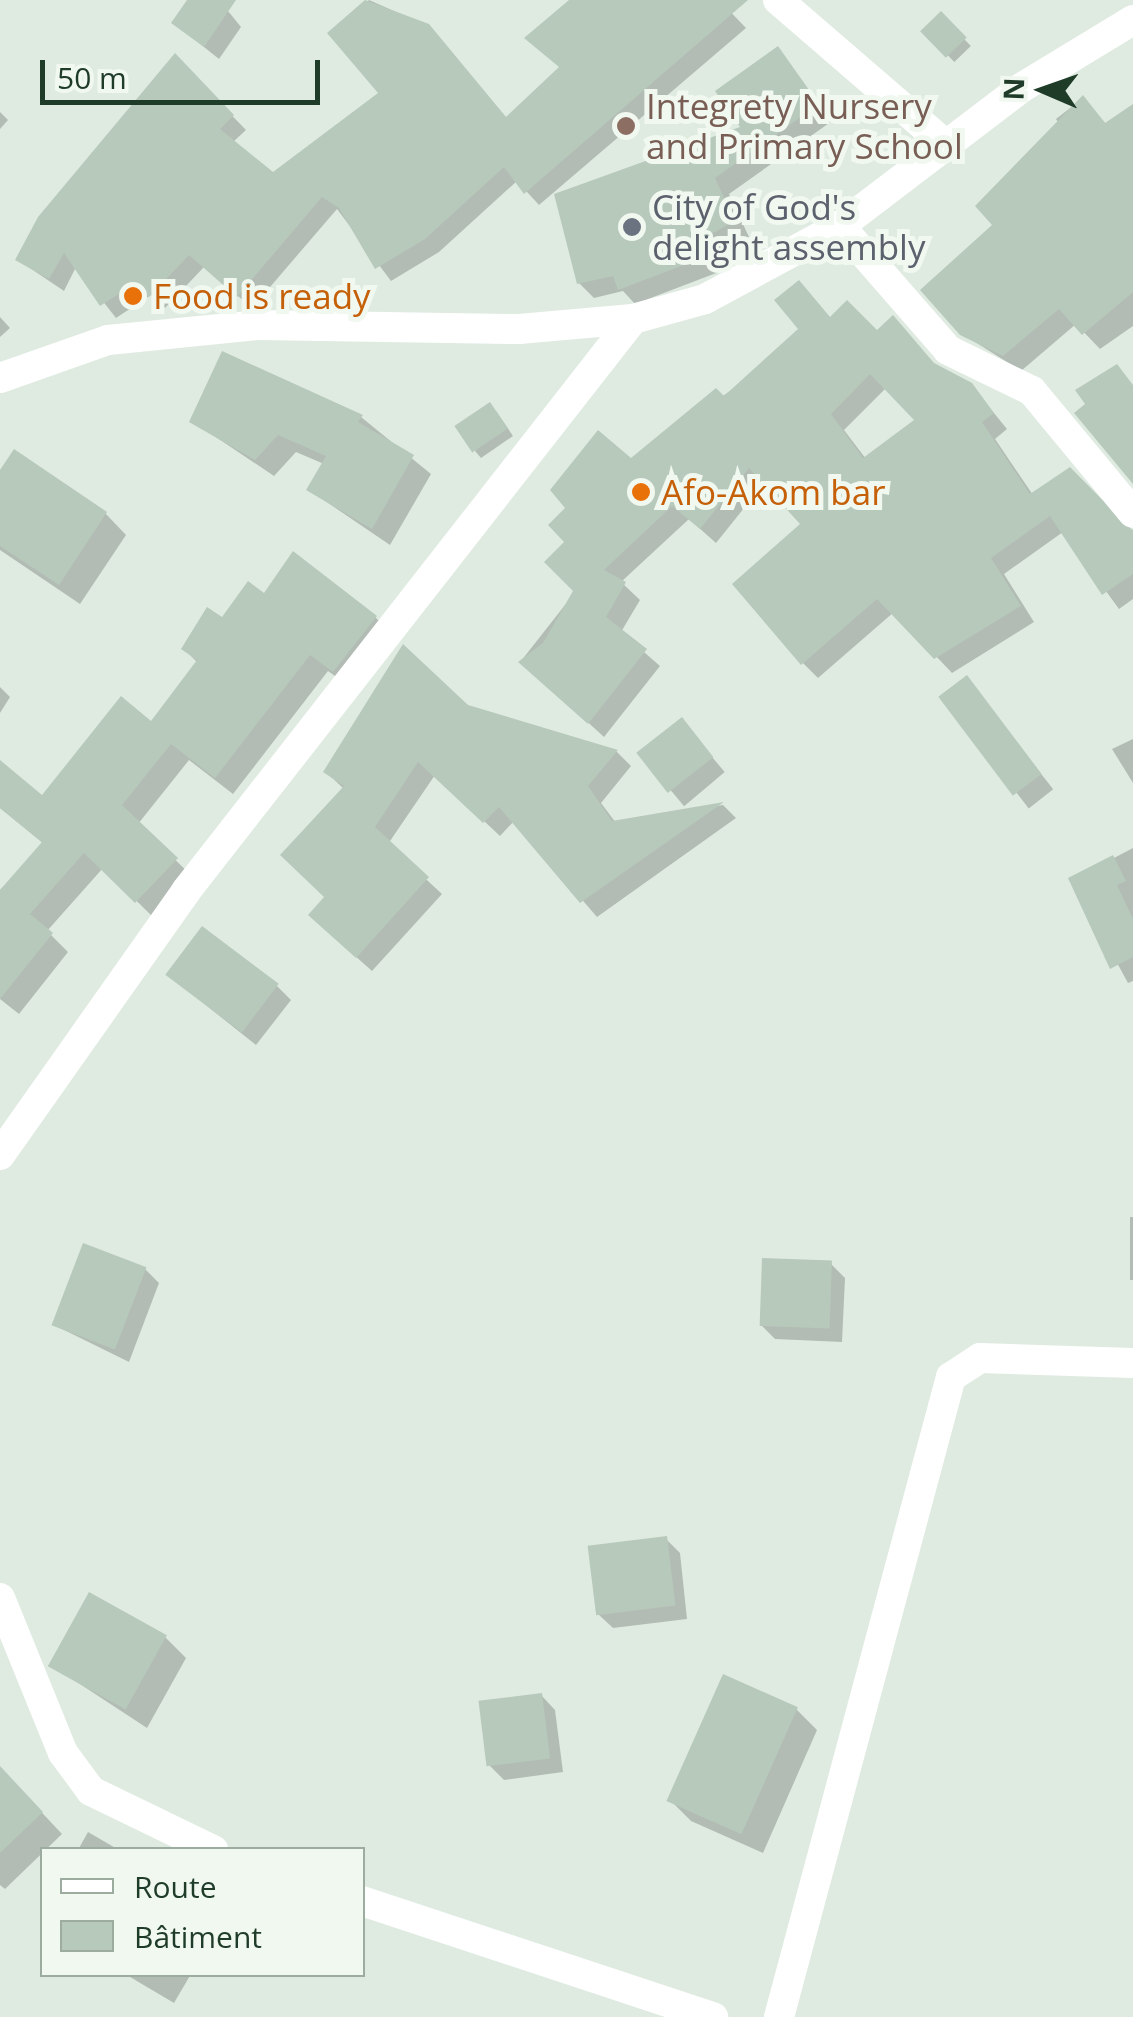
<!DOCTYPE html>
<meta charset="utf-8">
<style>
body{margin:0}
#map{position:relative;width:1133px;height:2017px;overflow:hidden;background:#dfebe1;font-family:"Open Sans",sans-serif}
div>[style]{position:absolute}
.shadow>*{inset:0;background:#0003;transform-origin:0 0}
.building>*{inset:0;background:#b7c9bb;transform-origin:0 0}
.minor>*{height:30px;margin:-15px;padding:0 15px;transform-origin:15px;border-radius:15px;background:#fff}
.dots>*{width:28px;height:28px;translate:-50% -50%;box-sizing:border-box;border:5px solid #f0f8f0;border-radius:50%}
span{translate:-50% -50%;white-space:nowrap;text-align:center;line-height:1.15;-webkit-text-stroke:10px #f0f8f0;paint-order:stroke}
.education-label{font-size:35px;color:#785e54}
.left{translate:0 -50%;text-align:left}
.worship-label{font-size:35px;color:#5b616d}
.food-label{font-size:35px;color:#c56008}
.legend{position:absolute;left:40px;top:1847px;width:325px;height:130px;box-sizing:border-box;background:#f0f8f0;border:2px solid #9cada0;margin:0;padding:12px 18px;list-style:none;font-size:30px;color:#1f3c28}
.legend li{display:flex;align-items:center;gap:20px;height:50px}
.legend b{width:50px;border:2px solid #9cada0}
.north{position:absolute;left:993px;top:40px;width:100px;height:100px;-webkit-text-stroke:8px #f0f8f0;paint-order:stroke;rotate:272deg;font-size:28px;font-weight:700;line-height:40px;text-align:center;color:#1f3c28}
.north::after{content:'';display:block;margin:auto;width:35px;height:45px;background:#1f3c28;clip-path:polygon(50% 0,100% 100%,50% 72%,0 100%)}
.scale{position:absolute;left:40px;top:60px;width:280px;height:45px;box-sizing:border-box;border:5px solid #1f3c28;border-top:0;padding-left:12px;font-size:30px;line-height:35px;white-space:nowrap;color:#1f3c28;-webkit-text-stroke:8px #f0f8f0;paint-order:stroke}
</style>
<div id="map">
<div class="shadow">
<i style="clip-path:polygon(190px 0,219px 0,241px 27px,219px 59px,174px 23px)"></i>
<i style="clip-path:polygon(369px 0,428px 26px,507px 119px,562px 68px,570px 0,719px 0,746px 28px,539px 205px,517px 181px,439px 252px,391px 281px,337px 209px,252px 308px,204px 267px,165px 308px,151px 295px,116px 318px,76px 267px,64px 291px,18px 260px,175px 57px,246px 130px,233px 142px,273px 175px,382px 94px,331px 33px)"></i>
<i style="left:941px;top:15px;width:43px;height:23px;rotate:46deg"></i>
<i style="clip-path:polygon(778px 50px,832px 121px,729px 194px,749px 237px,725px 249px,732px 267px,635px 304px,623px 291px,594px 298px,579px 283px,744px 128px)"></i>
<i style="clip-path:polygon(1083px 98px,1107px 125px,1133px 107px,1133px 326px,1100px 349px,1076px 324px,1021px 371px,961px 333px,995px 225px,1063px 129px,1056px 119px)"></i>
<i style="clip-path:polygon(0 112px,8px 120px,0 129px)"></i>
<i style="clip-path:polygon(0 317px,10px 328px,0 337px)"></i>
<i style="clip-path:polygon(evenodd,832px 319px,971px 385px,1007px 429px,995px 439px,1033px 495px,1133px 530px,1133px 599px,1119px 609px,1063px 532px,1004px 574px,1034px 622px,952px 673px,894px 612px,818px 678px,803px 663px,804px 524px,765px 482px,716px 543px,689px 519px,621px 582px,640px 600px,621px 632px,660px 666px,604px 737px,521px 661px,576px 591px,631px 461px,832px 319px,887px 387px,918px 420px,866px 459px,844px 430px,887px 387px)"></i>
<i style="clip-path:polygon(223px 354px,361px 417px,431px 474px,390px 545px,309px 490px,324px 464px,296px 452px,274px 476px,192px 421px)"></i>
<i style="clip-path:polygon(496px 411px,513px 436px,481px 458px,475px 451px)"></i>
<i style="clip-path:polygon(0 475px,106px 514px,126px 535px,80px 604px,0 550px)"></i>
<i style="clip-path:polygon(264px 596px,376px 618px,393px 635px,352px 688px,328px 671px,233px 794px,189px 760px,138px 824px,193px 877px,154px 918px,103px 868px,47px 931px,68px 952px,19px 1014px,0 999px,0 890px,44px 844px,0 808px,0 763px,43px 798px,151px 724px,198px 663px,184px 649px)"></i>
<i style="clip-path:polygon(403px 647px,467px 708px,617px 752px,631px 766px,601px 803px,616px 823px,723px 805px,736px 818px,597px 917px,514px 821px,500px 836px,435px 775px,388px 844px,442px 894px,372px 971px,326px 930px,344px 789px,326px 772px)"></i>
<i style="left:967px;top:679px;width:140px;height:31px;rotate:52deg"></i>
<i style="clip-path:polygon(0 687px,10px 697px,0 713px)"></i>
<i style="left:681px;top:720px;width:68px;height:53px;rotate:50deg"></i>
<i style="clip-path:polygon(1133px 739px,1133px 783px,1112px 749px)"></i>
<i style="clip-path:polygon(1133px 848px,1133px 981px,1128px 983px,1072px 880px)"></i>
<i style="clip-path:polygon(168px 975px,277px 986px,291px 1000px,256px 1045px)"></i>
<i style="left:1130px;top:1217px;width:3px;height:63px"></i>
<i style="clip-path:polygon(831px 1264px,845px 1278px,842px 1342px,775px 1339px,761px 1325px)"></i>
<i style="clip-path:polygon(145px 1269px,159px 1283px,129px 1362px,54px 1325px)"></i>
<i style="clip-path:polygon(666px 1539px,680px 1553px,687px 1619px,613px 1628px,598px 1614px)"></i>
<i style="clip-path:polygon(165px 1637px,186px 1658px,147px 1728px,51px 1665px)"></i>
<i style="clip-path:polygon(541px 1695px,555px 1710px,563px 1772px,504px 1780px,490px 1766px)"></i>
<i style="clip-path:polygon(796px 1709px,817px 1730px,763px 1853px,691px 1821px,670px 1800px)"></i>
<i style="clip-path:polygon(0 1768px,62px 1834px,5px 1889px,0 1885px)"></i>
<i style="clip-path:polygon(88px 1832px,119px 1850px,78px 1850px)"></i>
<i style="clip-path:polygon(125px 1974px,191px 1974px,174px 2003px)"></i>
</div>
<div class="building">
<i style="clip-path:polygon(187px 0,236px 0,204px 47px,171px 23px)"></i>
<i style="clip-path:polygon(365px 0,429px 24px,506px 117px,559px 67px,524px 38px,569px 0,748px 0,524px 194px,504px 167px,425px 239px,375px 269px,339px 208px,322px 197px,237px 297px,189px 255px,149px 297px,135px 283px,100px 306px,64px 253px,49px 279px,15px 260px,38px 217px,175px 53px,234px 115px,220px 129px,273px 172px,378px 93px,327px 33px)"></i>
<i style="left:941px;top:11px;width:37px;height:29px;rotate:46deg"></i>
<i style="clip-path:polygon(778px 46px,819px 104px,715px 178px,735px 221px,711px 234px,718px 252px,618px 290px,613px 276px,577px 284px,554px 194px,740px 127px,715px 91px)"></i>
<i style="clip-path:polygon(1083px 95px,1105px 123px,1133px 104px,1133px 292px,1082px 335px,1059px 309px,1003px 356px,960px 335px,920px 290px,992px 225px,975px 206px)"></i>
<i style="clip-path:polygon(evenodd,799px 280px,830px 317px,847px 300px,877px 330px,893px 315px,934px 363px,972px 383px,994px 413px,982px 422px,1030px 494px,1070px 467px,1133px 531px,1133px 574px,1102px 595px,1050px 516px,991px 558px,1021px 606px,934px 659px,877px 599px,801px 665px,732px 584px,800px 524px,749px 468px,700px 529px,672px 506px,604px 570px,626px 582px,606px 617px,647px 649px,588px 724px,518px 662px,543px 643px,573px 591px,544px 562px,564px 542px,548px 525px,565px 508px,550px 490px,598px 430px,631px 458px,716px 388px,724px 396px,798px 329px,774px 300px,799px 280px,870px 374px,914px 420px,863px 458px,831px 414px,870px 374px)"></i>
<i style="clip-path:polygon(222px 351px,363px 415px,358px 422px,414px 455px,372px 529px,306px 490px,326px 456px,278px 435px,255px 460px,189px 422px)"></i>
<i style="clip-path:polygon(1117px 364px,1133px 385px,1133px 484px,1074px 413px,1085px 404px,1075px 390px)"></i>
<i style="left:490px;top:402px;width:32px;height:43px;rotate:56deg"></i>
<i style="clip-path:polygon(14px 449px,107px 512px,59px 585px,0 546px,0 470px)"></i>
<i style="clip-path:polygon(293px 551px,377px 616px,333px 672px,310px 655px,215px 778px,171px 744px,122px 805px,178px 858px,135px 903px,84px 853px,30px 914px,53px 933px,0 999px,0 890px,42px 842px,0 808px,0 760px,42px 795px,121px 696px,151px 721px,197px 660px,181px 649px,207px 607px,222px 617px,248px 581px,264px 593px)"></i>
<i style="clip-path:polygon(403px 644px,468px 705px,618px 750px,588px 786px,612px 821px,724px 802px,580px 903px,499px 807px,483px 823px,418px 762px,375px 827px,429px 877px,356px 958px,308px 915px,324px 897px,280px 855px,344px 786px,323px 772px)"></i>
<i style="left:967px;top:675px;width:124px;height:36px;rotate:53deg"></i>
<i style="left:682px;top:717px;width:51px;height:58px;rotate:52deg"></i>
<i style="clip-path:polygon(1113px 855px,1126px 881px,1117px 885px,1133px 919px,1133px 957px,1110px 969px,1068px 878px)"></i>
<i style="left:202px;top:926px;width:96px;height:61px;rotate:37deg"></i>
<i style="left:83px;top:1243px;width:68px;height:88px;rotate:21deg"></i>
<i style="left:762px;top:1258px;width:70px;height:68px;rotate:2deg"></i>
<i style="left:667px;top:1536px;width:70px;height:80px;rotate:83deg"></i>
<i style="left:89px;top:1592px;width:89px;height:85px;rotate:29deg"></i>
<i style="left:723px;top:1674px;width:82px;height:139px;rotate:24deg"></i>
<i style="left:542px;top:1693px;width:66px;height:64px;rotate:83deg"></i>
<i style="clip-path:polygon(0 1766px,43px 1812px,0 1853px)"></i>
</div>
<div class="minor">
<i style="left:778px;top:0;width:221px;rotate:40.8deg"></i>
<i style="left:840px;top:226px;width:164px;rotate:48.9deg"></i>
<i style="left:948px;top:350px;width:93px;rotate:26deg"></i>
<i style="left:1032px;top:391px;width:158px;rotate:50.4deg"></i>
<i style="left:0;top:378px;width:114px;rotate:-19.4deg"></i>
<i style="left:108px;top:340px;width:152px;rotate:-5.7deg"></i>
<i style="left:259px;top:325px;width:260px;rotate:0.9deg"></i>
<i style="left:519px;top:329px;width:114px;rotate:-5deg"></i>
<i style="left:633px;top:319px;width:75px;rotate:-15.5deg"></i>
<i style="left:705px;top:299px;width:153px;rotate:-28.4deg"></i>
<i style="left:840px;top:226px;width:228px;rotate:-37.3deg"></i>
<i style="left:1021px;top:88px;width:131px;rotate:-31.3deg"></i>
<i style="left:0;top:1155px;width:323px;rotate:-54.8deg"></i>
<i style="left:186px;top:891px;width:726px;rotate:-51.99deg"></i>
<i style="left:0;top:1598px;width:167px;rotate:67.9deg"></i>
<i style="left:63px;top:1753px;width:47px;rotate:53.6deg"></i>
<i style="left:91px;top:1791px;width:136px;rotate:25.8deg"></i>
<i style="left:362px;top:1901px;width:370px;rotate:18.3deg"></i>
<i style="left:779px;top:2017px;width:663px;rotate:-74.96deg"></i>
<i style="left:951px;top:1377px;width:35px;rotate:-33deg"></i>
<i style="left:980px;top:1358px;width:153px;rotate:1.9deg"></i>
</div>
<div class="dots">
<i style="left:626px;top:126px;background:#8d6e63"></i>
<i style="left:632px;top:227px;background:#6b7280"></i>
<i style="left:133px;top:296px;background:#e8710a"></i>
<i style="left:641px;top:492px;background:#e8710a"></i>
</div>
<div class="education-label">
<span class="left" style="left:646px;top:126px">Integrety Nursery<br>and Primary School</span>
</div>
<div class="worship-label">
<span class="left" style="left:652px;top:227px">City of God's<br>delight assembly</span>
</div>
<div class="food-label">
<span class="left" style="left:153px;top:296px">Food is ready</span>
<span class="left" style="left:661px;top:492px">Afo-Akom bar</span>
</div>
<ul class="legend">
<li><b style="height:12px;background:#fff"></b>Route</li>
<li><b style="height:28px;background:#b7c9bb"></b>Bâtiment</li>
</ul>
<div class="north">N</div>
<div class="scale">50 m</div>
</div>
